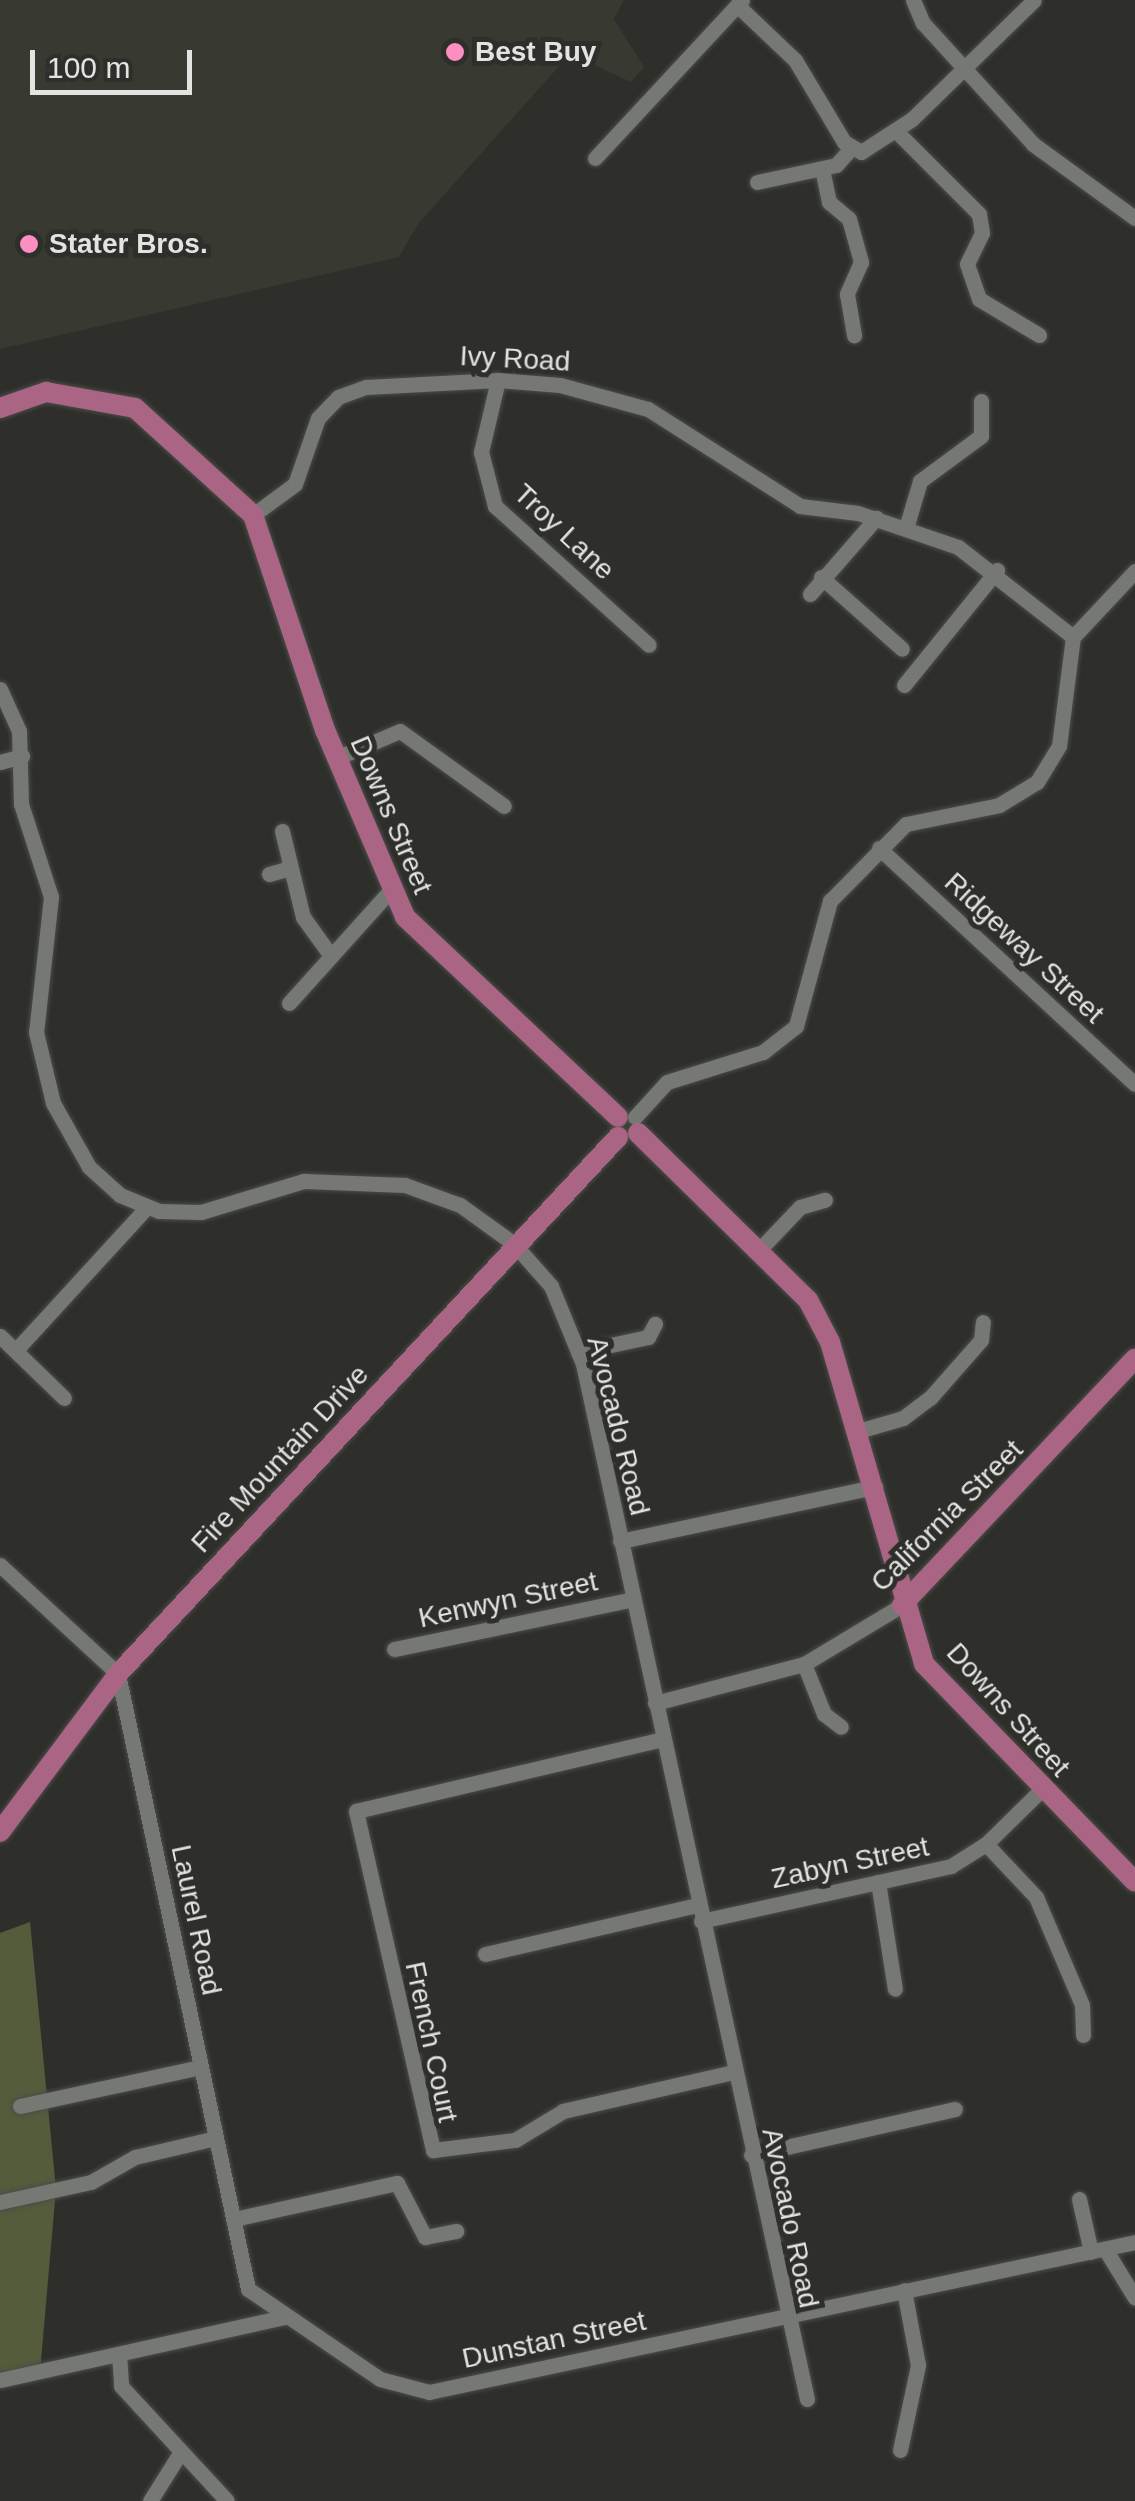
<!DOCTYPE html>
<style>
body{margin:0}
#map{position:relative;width:1135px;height:2501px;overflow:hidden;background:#2e2f2b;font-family:Arial,sans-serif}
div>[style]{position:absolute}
.built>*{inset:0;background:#383930}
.green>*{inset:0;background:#555c3c}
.roads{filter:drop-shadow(0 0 2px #4b4c49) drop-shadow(0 0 2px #4b4c49)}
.minor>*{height:15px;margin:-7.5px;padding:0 7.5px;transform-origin:7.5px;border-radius:7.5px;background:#767873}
.major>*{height:20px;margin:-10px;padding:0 10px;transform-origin:10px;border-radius:10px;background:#aa6584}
.dots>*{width:28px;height:28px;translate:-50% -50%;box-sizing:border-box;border:5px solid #2e2f2b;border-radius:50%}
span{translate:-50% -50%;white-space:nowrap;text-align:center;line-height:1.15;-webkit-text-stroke:10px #2e2f2b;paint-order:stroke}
.poi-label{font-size:28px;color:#e3e4e1;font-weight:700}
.left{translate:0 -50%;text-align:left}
.street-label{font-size:28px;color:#e3e4e1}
.scale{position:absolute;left:30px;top:50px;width:162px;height:45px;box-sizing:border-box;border:5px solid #e3e4e1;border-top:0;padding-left:12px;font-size:30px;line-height:35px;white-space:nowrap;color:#e3e4e1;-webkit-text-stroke:8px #2e2f2b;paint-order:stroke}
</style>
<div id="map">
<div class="built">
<i style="clip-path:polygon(0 0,624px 0,614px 19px,644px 67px,631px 82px,570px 54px,418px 224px,399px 257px,0 349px)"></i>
</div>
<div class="green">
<i style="clip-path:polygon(30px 1922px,56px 2189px,40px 2372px,0 2381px,0 1933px)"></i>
</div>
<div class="roads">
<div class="minor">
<i style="left:913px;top:0;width:25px;rotate:67deg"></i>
<i style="left:923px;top:23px;width:164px;rotate:47.7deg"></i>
<i style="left:1033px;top:144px;width:126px;rotate:36deg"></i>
<i style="left:737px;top:5px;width:80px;rotate:43.5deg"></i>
<i style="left:795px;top:60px;width:96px;rotate:59.1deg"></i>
<i style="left:844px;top:142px;width:20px;rotate:30deg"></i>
<i style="left:861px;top:152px;width:61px;rotate:-32.9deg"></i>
<i style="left:912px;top:119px;width:170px;rotate:-44.3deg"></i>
<i style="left:895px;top:130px;width:119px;rotate:45deg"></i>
<i style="left:979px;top:214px;width:19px;rotate:81deg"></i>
<i style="left:982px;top:233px;width:34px;rotate:116deg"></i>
<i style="left:967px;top:264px;width:37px;rotate:71deg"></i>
<i style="left:979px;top:299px;width:70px;rotate:31deg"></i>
<i style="left:595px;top:158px;width:216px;rotate:-47.1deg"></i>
<i style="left:822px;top:169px;width:34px;rotate:78deg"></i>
<i style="left:829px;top:202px;width:26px;rotate:40deg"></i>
<i style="left:849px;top:219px;width:45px;rotate:74.4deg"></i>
<i style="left:861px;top:262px;width:35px;rotate:114deg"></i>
<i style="left:847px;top:294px;width:42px;rotate:80.3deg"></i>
<i style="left:757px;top:182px;width:81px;rotate:-12.1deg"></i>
<i style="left:836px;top:165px;width:24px;rotate:-48deg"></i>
<i style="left:498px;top:380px;width:74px;rotate:103.3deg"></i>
<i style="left:481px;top:452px;width:56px;rotate:75.5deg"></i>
<i style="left:495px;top:506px;width:207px;rotate:42.1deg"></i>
<i style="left:253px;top:515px;width:52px;rotate:-36.4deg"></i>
<i style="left:295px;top:484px;width:70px;rotate:-70.8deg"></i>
<i style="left:318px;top:418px;width:29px;rotate:-46deg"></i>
<i style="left:338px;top:397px;width:30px;rotate:-20deg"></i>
<i style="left:366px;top:387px;width:132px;rotate:-3deg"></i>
<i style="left:498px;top:380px;width:62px;rotate:4.6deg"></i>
<i style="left:560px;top:385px;width:91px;rotate:15.3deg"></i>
<i style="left:648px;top:409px;width:180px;rotate:32.5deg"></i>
<i style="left:800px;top:506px;width:58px;rotate:6.9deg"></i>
<i style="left:858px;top:513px;width:106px;rotate:18.8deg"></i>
<i style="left:958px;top:547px;width:146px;rotate:38deg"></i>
<i style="left:906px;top:528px;width:49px;rotate:-73.4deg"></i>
<i style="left:920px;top:481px;width:76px;rotate:-36.4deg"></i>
<i style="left:981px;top:436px;width:35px;rotate:-90deg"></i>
<i style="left:821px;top:577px;width:108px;rotate:41.6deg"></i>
<i style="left:810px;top:594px;width:101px;rotate:-49deg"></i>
<i style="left:904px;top:685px;width:148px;rotate:-51deg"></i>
<i style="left:0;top:689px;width:46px;rotate:65.7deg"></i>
<i style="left:19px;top:731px;width:73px;rotate:88.4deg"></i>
<i style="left:21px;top:804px;width:98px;rotate:72.1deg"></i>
<i style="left:51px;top:897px;width:136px;rotate:96.3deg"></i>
<i style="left:36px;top:1032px;width:73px;rotate:76.5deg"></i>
<i style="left:53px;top:1103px;width:73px;rotate:60.6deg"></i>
<i style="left:89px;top:1167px;width:42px;rotate:42.1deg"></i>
<i style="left:120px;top:1195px;width:42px;rotate:22.3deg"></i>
<i style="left:159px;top:1211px;width:42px;rotate:1.4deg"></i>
<i style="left:201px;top:1212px;width:108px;rotate:-16.8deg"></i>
<i style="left:304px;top:1181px;width:101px;rotate:2.3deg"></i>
<i style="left:405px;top:1185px;width:59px;rotate:20deg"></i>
<i style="left:460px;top:1205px;width:67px;rotate:35.8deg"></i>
<i style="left:514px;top:1244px;width:56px;rotate:48.6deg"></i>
<i style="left:551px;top:1286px;width:84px;rotate:67.7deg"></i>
<i style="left:583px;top:1364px;width:1059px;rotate:77.79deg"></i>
<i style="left:336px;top:758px;width:69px;rotate:-22.9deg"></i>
<i style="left:400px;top:731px;width:128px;rotate:35.8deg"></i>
<i style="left:0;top:762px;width:23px;rotate:-15deg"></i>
<i style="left:282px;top:831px;width:89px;rotate:76.3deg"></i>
<i style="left:303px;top:917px;width:48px;rotate:54.3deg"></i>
<i style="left:879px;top:848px;width:348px;rotate:42.7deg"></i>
<i style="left:269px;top:874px;width:22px;rotate:-16deg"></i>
<i style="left:289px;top:1003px;width:151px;rotate:-48deg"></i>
<i style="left:635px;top:1117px;width:47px;rotate:-47.6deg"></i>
<i style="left:667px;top:1082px;width:101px;rotate:-17.4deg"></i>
<i style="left:763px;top:1052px;width:42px;rotate:-38.2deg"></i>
<i style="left:796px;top:1026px;width:130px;rotate:-74.8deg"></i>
<i style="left:830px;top:901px;width:108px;rotate:-45.4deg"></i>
<i style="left:906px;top:824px;width:95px;rotate:-11.5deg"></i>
<i style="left:999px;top:805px;width:44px;rotate:-31.2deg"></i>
<i style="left:1037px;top:782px;width:42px;rotate:-58.6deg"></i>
<i style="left:1059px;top:746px;width:110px;rotate:-82.7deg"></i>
<i style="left:1073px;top:637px;width:91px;rotate:-46.8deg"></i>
<i style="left:760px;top:1249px;width:58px;rotate:-46.4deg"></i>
<i style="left:800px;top:1207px;width:26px;rotate:-16deg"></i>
<i style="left:0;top:1336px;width:89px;rotate:44.1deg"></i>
<i style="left:16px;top:1350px;width:194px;rotate:-47.5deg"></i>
<i style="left:578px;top:1352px;width:72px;rotate:-12.1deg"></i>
<i style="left:648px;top:1337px;width:15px;rotate:-62deg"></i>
<i style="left:858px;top:1431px;width:47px;rotate:-16.1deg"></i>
<i style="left:903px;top:1418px;width:34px;rotate:-37deg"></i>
<i style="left:930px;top:1398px;width:77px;rotate:-48.7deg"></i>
<i style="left:981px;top:1340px;width:18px;rotate:-84deg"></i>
<i style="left:620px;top:1541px;width:261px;rotate:-12deg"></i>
<i style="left:0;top:1565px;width:161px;rotate:42.7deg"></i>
<i style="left:118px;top:1674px;width:629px;rotate:78.06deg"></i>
<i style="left:248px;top:2289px;width:160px;rotate:34.3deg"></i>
<i style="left:380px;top:2379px;width:51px;rotate:14.9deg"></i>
<i style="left:429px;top:2392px;width:722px;rotate:-11.99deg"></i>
<i style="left:394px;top:1649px;width:244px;rotate:-11.8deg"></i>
<i style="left:804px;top:1664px;width:54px;rotate:68.2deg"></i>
<i style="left:824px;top:1714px;width:21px;rotate:37deg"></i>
<i style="left:655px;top:1703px;width:154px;rotate:-14.7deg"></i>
<i style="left:804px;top:1664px;width:114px;rotate:-31deg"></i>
<i style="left:663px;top:1739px;width:315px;rotate:166.8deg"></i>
<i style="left:356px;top:1811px;width:348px;rotate:77.2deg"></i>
<i style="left:433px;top:2150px;width:83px;rotate:-7deg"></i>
<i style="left:515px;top:2140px;width:56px;rotate:-31.1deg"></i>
<i style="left:563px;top:2111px;width:174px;rotate:-12.9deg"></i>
<i style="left:986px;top:1844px;width:73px;rotate:46.7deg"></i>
<i style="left:1036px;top:1897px;width:117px;rotate:66.9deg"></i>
<i style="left:1082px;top:2005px;width:30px;rotate:88deg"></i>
<i style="left:878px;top:1882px;width:108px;rotate:81deg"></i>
<i style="left:701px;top:1921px;width:256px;rotate:-12.4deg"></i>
<i style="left:951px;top:1866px;width:41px;rotate:-32.2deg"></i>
<i style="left:986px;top:1844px;width:78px;rotate:-44.5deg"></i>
<i style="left:485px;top:1954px;width:219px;rotate:-13deg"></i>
<i style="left:20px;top:2106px;width:185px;rotate:-12.2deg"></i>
<i style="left:751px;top:2155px;width:209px;rotate:-12.7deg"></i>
<i style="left:1079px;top:2199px;width:54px;rotate:77.2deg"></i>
<i style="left:0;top:2202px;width:93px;rotate:-12.4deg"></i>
<i style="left:91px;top:2182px;width:51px;rotate:-29.6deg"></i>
<i style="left:135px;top:2157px;width:83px;rotate:-13.2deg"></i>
<i style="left:234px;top:2219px;width:167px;rotate:-12.5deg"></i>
<i style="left:397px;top:2183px;width:61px;rotate:62.6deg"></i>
<i style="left:425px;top:2237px;width:32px;rotate:-11deg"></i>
<i style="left:1105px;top:2249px;width:57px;rotate:58.5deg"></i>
<i style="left:119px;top:2354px;width:32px;rotate:86deg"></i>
<i style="left:121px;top:2386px;width:156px;rotate:47.3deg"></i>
<i style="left:0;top:2380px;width:291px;rotate:-12.5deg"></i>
<i style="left:900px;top:2450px;width:87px;rotate:-78deg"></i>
<i style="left:918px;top:2365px;width:76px;rotate:-100.6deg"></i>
<i style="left:150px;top:2501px;width:57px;rotate:-58deg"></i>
</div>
<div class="major">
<i style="left:0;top:408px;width:49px;rotate:-19.2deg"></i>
<i style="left:46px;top:392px;width:90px;rotate:10.2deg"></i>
<i style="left:135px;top:408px;width:159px;rotate:42.2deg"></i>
<i style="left:253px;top:515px;width:227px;rotate:71.5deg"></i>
<i style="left:325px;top:730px;width:203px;rotate:66.8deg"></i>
<i style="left:405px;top:917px;width:292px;rotate:43.2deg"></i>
<i style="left:638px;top:1133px;width:238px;rotate:44.5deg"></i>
<i style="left:808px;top:1300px;width:47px;rotate:62.4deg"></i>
<i style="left:830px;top:1342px;width:335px;rotate:73.7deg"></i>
<i style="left:924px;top:1664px;width:303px;rotate:45.9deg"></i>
<i style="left:902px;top:1605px;width:339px;rotate:-46.6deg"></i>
<i style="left:0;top:1832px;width:197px;rotate:-53.2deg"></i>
<i style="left:118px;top:1674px;width:734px;rotate:-47.04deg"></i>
</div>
</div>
<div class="dots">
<i style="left:455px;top:52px;background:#fd8ec0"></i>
<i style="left:29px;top:244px;background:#fd8ec0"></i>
</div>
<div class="poi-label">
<span class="left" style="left:475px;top:52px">Best Buy</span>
<span class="left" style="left:49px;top:244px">Stater Bros.</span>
</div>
<div class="street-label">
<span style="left:515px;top:359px;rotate:3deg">Ivy Road</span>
<span style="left:564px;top:532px;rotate:43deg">Troy Lane</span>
<span style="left:391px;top:815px;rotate:67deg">Downs Street</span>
<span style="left:1024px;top:948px;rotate:43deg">Ridgeway Street</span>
<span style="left:618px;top:1426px;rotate:76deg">Avocado Road</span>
<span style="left:280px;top:1459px;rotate:-47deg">Fire Mountain Drive</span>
<span style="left:947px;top:1516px;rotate:-45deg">California Street</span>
<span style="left:508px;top:1600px;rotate:-12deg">Kenwyn Street</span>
<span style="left:1008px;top:1710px;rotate:48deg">Downs Street</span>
<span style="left:850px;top:1863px;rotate:-12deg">Zabyn Street</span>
<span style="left:196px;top:1920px;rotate:78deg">Laurel Road</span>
<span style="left:431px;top:2042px;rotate:78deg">French Court</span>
<span style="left:790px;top:2218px;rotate:78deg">Avocado Road</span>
<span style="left:554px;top:2340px;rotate:-12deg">Dunstan Street</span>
</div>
<div class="scale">100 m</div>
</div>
